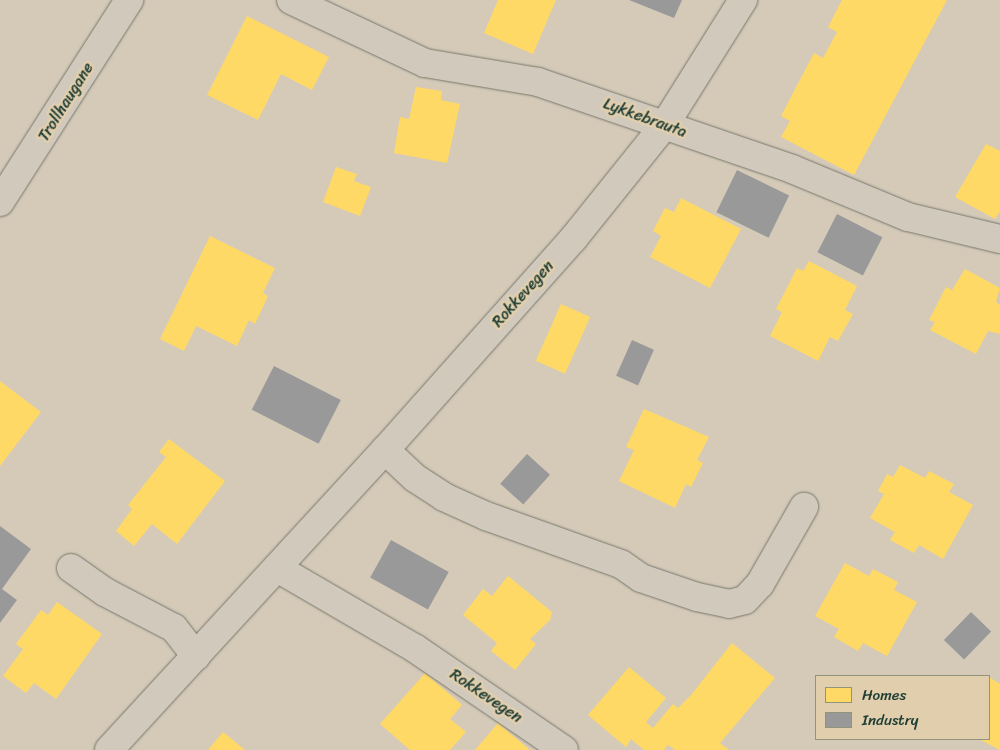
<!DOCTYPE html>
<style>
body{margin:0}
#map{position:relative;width:1000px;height:750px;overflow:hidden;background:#d5cab8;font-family:Sriracha,sans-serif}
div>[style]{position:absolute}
.homes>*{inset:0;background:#ffd966;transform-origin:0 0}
.industry>*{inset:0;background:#999;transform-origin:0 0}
.roads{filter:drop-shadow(0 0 1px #76776d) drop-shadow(0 0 1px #76776d)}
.minor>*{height:28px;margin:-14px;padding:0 14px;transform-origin:14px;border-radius:14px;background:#d1c9bc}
span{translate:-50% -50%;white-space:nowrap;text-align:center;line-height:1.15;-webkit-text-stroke:5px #e1ceac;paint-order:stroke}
.street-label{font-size:16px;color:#1f3d34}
.legend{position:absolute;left:815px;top:675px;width:175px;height:65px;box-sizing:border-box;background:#e1ceac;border:1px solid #93947c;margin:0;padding:6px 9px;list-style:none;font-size:15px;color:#1f3d34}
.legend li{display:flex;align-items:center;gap:10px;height:25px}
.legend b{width:25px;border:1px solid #93947c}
</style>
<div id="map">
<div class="homes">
<i style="clip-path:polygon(498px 0,556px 0,533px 54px,484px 33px)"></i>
<i style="clip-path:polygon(842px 0,947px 0,854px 175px,781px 137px,790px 121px,781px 116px,814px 53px,823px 58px,837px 32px,828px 27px)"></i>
<i style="clip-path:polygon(247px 16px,329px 57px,312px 90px,281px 74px,258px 120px,207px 95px)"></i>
<i style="clip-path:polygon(416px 87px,442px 91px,441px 100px,460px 104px,447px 163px,394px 153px,400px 117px,409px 119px)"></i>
<i style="clip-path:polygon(986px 144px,1000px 151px,1000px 211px,995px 219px,955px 197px)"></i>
<i style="clip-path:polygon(336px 167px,357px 174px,354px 181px,371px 187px,360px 216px,323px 202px)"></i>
<i style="clip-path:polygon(681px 198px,741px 229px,710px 288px,650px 257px,661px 236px,653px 231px,665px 208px,674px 212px)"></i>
<i style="clip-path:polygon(210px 236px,275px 268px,263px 293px,268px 296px,255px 324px,249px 320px,237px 346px,196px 326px,184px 351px,160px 339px)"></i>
<i style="clip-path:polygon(809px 261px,857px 286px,845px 310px,853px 314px,838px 341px,830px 337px,818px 361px,770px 336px,782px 312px,776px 309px,797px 268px,803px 271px)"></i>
<i style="clip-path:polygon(965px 269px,1000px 288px,996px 302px,1000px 305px,1000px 334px,988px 331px,976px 354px,930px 330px,935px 322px,929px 320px,946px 287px,952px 290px)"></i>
<i style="left:561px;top:304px;width:32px;height:62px;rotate:24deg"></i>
<i style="clip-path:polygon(0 381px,41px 412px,0 466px)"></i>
<i style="clip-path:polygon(644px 409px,709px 437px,697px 460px,703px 463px,691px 487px,686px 484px,675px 508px,619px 481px,634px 450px,626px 447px)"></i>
<i style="clip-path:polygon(169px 439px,225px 481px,177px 544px,152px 524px,134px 546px,116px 531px,132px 509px,128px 505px,166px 457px,159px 452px)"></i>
<i style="clip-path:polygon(900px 465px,925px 478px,929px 471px,954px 484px,949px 492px,973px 505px,943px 559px,919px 545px,914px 553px,890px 540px,895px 532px,870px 518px,884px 494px,878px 491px,887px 474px,893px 477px)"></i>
<i style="clip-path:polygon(845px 563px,869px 576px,873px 569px,898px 582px,894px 590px,917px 602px,887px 656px,863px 643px,858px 651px,834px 637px,839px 629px,815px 616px)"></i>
<i style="clip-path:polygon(508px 576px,552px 612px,550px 620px,530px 639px,536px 644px,515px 670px,491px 651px,497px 643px,463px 615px,483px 589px,492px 596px)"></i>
<i style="clip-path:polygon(57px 602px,102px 634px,56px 699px,34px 683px,26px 693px,3px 676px,23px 649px,16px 644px,41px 610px,48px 615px)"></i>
<i style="clip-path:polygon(732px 643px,775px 678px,720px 743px,729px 750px,675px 750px,668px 745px,664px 750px,644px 750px,631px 739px,626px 747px,588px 715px,629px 667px,666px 698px,646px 722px,653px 728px,673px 704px,678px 708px,691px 695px)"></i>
<i style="clip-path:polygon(425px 673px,462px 705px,450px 719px,466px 732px,450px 750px,410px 750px,380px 724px)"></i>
<i style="clip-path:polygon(989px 677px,1000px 684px,1000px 750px,979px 739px,989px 739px)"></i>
<i style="clip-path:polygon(498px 723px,530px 750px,475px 750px)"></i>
<i style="clip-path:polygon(223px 732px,245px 750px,208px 750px)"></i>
</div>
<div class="industry">
<i style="clip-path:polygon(629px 0,682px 0,674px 18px)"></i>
<i style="left:737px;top:170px;width:58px;height:47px;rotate:26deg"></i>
<i style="left:837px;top:214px;width:51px;height:43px;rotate:27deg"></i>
<i style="left:632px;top:340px;width:24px;height:39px;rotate:24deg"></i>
<i style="left:274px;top:366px;width:75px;height:49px;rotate:27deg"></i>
<i style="left:527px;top:454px;width:31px;height:40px;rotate:42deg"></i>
<i style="clip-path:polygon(0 526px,31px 549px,2px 589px,17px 600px,0 623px)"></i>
<i style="left:391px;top:540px;width:66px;height:43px;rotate:29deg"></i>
<i style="left:971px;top:612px;width:28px;height:39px;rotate:44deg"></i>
</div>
<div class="roads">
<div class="minor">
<i style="left:291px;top:0;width:148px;rotate:25.2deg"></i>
<i style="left:425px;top:63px;width:115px;rotate:9.5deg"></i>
<i style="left:538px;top:82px;width:268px;rotate:18.9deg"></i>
<i style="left:792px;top:169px;width:126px;rotate:22.5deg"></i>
<i style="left:908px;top:217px;width:95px;rotate:13.4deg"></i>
<i style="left:0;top:202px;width:240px;rotate:-57.4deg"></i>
<i style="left:385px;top:450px;width:41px;rotate:43deg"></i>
<i style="left:415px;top:478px;width:35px;rotate:33deg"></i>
<i style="left:444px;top:497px;width:46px;rotate:24.3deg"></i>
<i style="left:486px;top:516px;width:143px;rotate:19.6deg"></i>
<i style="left:621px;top:564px;width:24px;rotate:35deg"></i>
<i style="left:641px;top:578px;width:59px;rotate:18.7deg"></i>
<i style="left:697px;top:597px;width:33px;rotate:12deg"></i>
<i style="left:729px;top:604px;width:16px;rotate:-14deg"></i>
<i style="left:745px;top:600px;width:22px;rotate:-47deg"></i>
<i style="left:760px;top:584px;width:89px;rotate:-60.3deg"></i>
<i style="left:71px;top:568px;width:42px;rotate:35.2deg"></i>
<i style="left:105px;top:592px;width:78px;rotate:27.6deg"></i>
<i style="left:174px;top:628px;width:36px;rotate:52deg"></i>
<i style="left:277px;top:568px;width:161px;rotate:30.2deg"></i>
<i style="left:416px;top:649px;width:179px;rotate:34.3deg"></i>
<i style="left:109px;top:750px;width:408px;rotate:-47.4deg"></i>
<i style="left:385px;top:450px;width:283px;rotate:-48.3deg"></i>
<i style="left:573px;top:239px;width:145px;rotate:-51.2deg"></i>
<i style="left:664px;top:126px;width:149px;rotate:-57.9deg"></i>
</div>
</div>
<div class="street-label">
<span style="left:66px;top:102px;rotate:-58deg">Trollhaugane</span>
<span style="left:645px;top:118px;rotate:20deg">Lykkebrauta</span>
<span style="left:523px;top:294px;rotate:-48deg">Rokkevegen</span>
<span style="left:486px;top:696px;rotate:34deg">Rokkevegen</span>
</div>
<ul class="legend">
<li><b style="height:14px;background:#ffd966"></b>Homes</li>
<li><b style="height:14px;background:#999"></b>Industry</li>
</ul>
</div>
